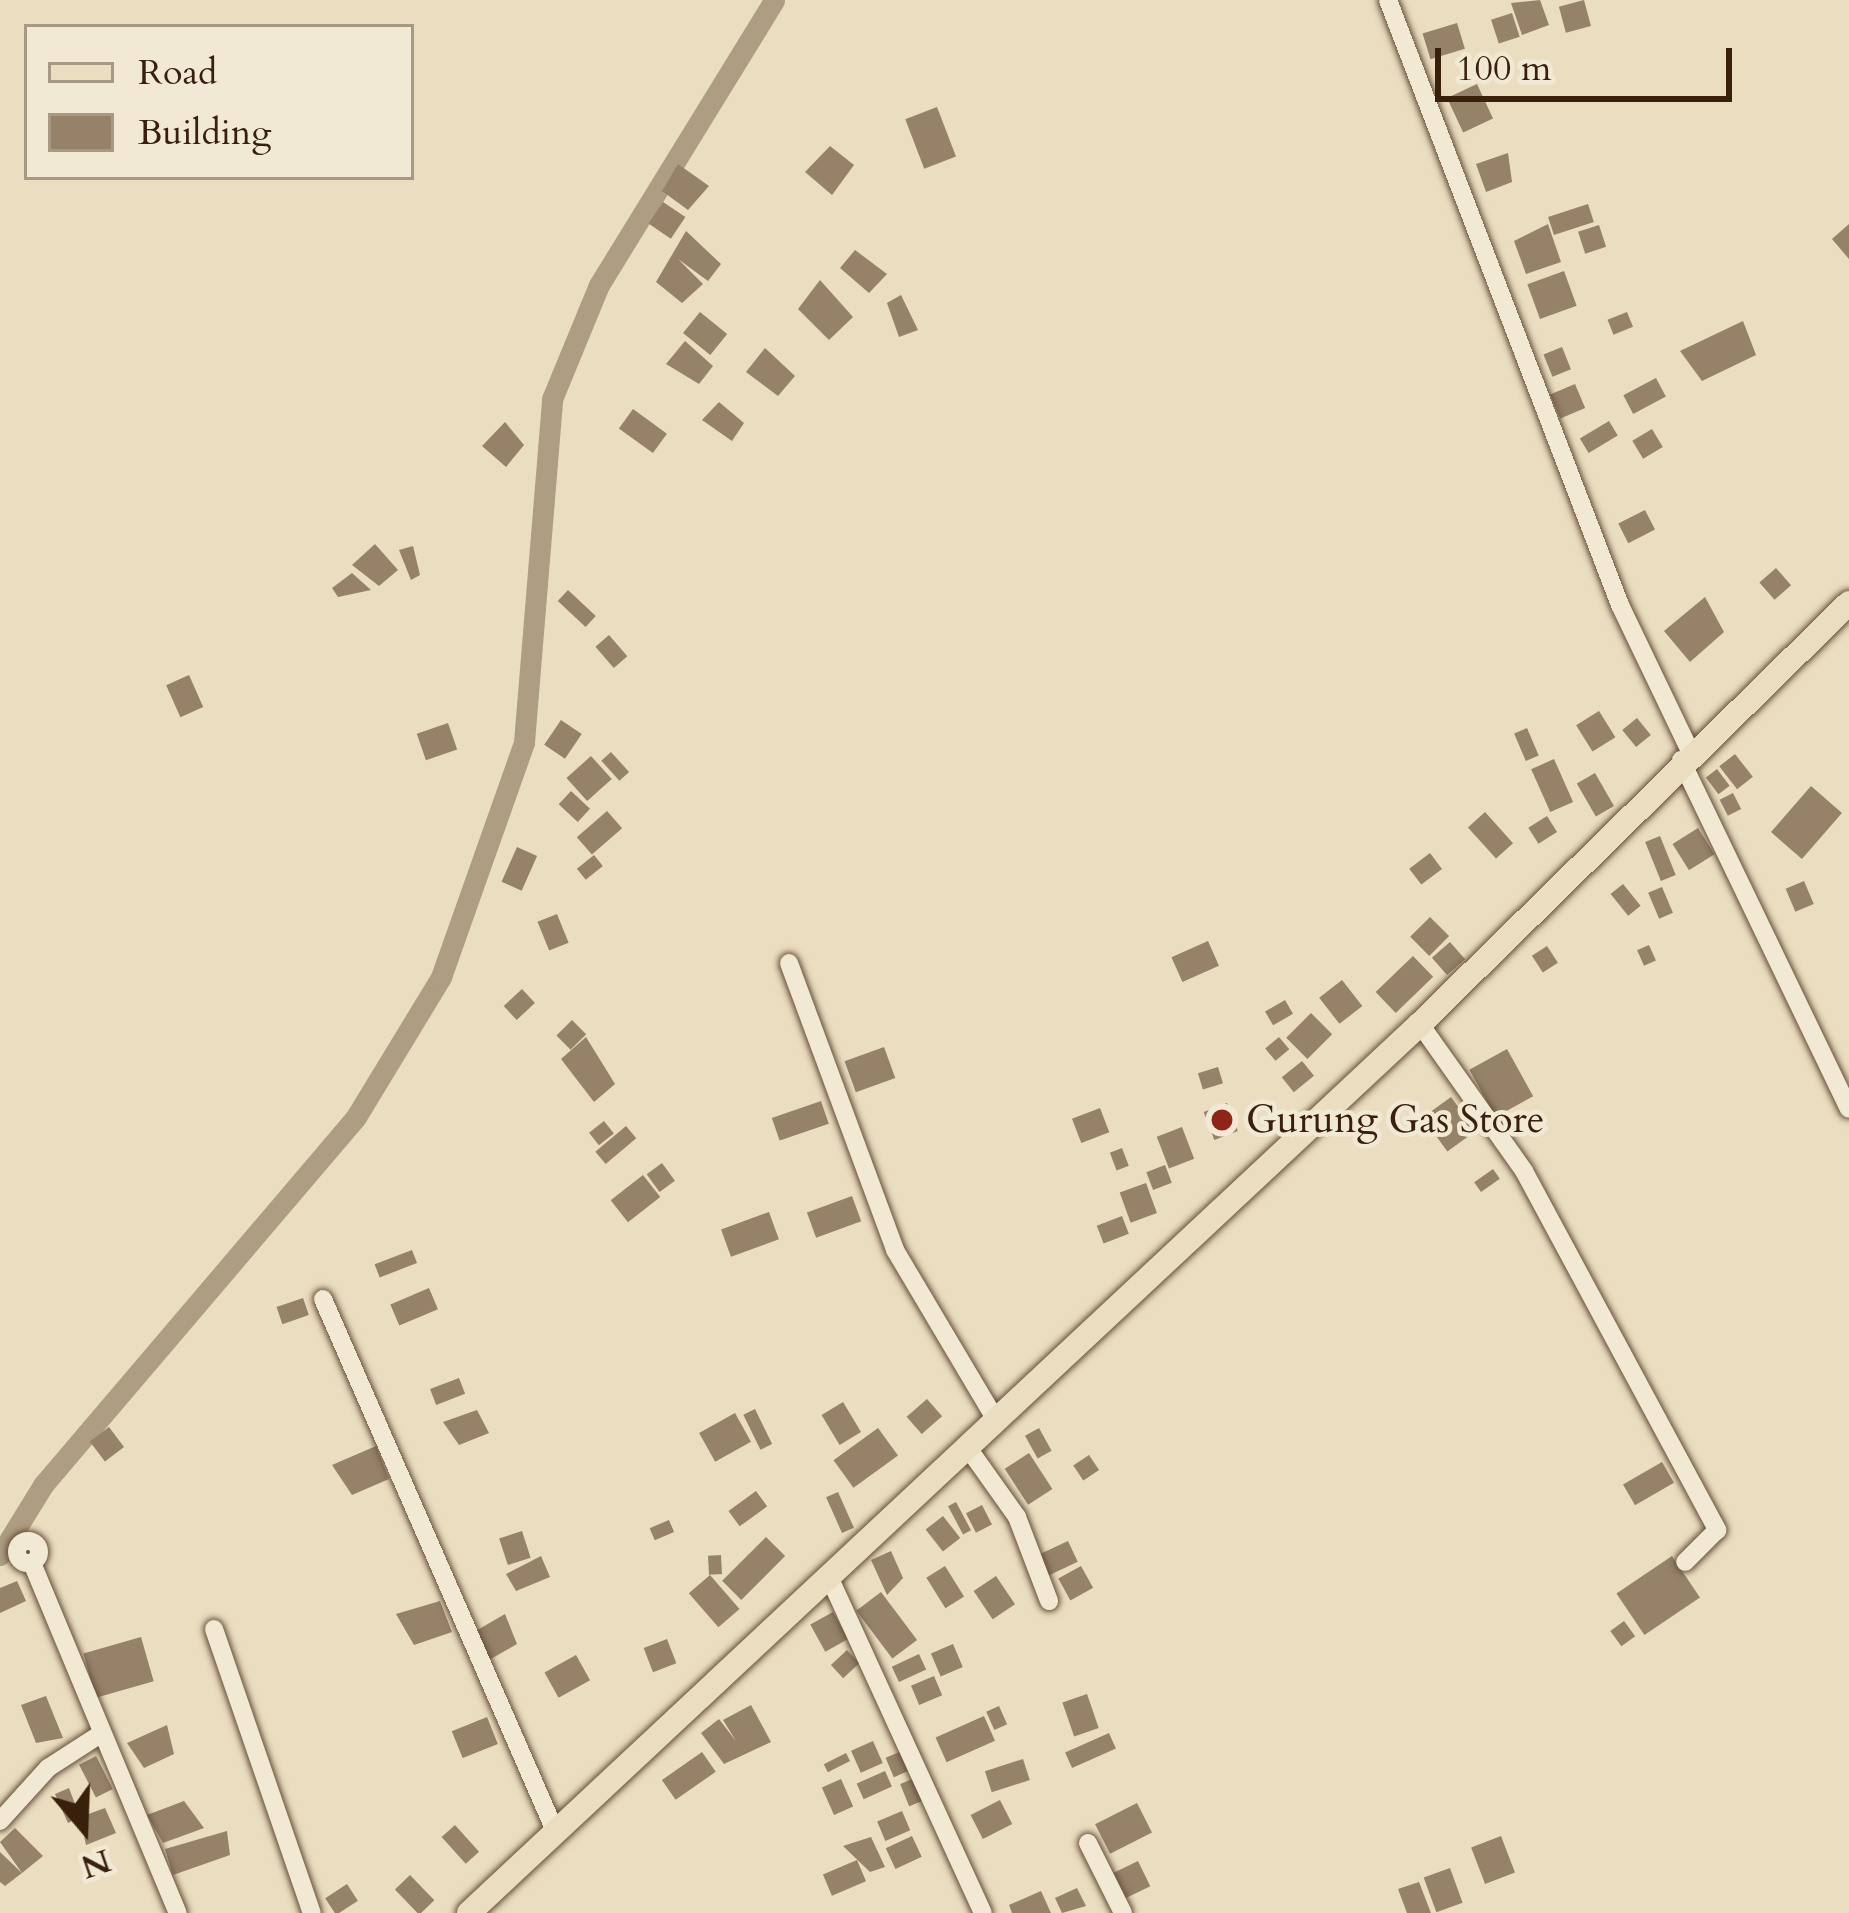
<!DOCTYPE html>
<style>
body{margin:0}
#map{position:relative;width:1849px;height:1913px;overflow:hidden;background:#ebddbf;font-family:Cardo,serif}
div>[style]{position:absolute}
.canal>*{height:21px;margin:-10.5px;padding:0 10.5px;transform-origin:10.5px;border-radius:10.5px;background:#ae9d82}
.building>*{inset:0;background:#958269;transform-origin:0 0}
.roads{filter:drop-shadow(0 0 3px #654f39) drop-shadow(0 0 3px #654f39)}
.minor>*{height:18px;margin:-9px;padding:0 9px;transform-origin:9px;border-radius:9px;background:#f2e9d5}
.minor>.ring{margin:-9px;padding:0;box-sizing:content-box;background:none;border:18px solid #f2e9d5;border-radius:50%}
.major>*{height:24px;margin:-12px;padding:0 12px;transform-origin:12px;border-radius:12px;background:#ebddbf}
.dots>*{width:33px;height:33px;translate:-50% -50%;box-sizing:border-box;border:6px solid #f2e9d5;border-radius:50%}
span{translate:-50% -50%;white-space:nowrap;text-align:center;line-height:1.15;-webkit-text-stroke:9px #f2e9d5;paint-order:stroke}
.poi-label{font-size:39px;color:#38200c}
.left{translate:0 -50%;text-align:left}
.legend{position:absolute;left:24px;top:24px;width:390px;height:156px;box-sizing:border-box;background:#f2e9d5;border:3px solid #a89985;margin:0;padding:15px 21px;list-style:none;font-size:36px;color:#38200c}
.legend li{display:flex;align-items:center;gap:24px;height:60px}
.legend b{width:60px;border:3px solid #a89985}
.north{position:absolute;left:24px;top:1769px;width:120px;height:120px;-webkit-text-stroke:9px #f2e9d5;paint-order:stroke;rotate:161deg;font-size:33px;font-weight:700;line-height:48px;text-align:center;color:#38200c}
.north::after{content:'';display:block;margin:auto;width:42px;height:54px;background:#38200c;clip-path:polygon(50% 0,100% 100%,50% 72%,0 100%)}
.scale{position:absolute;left:1435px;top:48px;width:297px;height:54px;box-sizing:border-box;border:6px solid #38200c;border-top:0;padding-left:15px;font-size:36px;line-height:42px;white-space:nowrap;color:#38200c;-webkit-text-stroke:9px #f2e9d5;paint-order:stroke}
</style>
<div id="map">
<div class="canal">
<i style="left:0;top:1555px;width:82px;rotate:-58.4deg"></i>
<i style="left:43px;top:1485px;width:483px;rotate:-49.6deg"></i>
<i style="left:356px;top:1117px;width:164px;rotate:-58.7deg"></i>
<i style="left:441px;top:977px;width:249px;rotate:-70.5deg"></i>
<i style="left:524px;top:742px;width:344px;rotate:-85.3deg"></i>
<i style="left:552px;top:399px;width:123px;rotate:-67.6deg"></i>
<i style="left:599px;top:285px;width:334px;rotate:-58.4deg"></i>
</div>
<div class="building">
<i style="clip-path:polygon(1540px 0,1549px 25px,1522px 35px,1511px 3px)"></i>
<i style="left:1584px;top:0;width:27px;height:26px;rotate:75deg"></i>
<i style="left:1512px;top:13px;width:25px;height:22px;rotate:72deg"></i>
<i style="left:1457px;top:23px;width:27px;height:36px;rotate:73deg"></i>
<i style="left:1477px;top:84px;width:38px;height:33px;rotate:65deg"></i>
<i style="left:937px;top:107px;width:53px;height:34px;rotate:69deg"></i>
<i style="clip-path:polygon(830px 146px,854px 165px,832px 195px,805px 172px)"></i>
<i style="clip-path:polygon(1508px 153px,1512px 182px,1486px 192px,1476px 164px)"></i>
<i style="clip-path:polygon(678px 164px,709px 186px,688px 210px,662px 191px)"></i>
<i style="left:663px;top:202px;width:27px;height:26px;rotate:34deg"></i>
<i style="left:1588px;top:204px;width:19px;height:42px;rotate:72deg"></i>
<i style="clip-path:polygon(1548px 224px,1561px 262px,1526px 274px,1514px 241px)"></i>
<i style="clip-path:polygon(1849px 224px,1849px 259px,1832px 239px)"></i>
<i style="left:1599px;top:225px;width:23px;height:22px;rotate:72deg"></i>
<i style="clip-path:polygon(686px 231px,721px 264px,708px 281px,678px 259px,703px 284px,682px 303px,656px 282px)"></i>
<i style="clip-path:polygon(855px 250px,887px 274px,869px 293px,840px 268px)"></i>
<i style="left:1564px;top:271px;width:37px;height:39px;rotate:70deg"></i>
<i style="clip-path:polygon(820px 280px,853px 317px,829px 340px,798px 309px)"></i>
<i style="clip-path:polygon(901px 295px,918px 330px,899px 337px,887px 303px)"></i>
<i style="left:700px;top:312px;width:35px;height:27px;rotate:39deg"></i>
<i style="left:1627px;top:312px;width:16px;height:21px;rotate:68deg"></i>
<i style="clip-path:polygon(1743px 321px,1756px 355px,1702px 381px,1680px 351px)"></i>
<i style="clip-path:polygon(685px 341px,713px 366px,699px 384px,666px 364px)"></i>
<i style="left:1562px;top:347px;width:24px;height:20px;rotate:68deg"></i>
<i style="clip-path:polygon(765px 348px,795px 376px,778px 396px,746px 372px)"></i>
<i style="left:1656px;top:378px;width:21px;height:37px;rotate:62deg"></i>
<i style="left:1575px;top:384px;width:26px;height:27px;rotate:67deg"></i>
<i style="clip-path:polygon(719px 402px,744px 423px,732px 441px,702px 420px)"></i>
<i style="left:633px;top:409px;width:42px;height:24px;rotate:36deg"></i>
<i style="left:1609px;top:421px;width:17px;height:34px;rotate:59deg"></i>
<i style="clip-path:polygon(505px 422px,524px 445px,506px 467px,482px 446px)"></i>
<i style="left:1652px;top:429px;width:21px;height:23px;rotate:59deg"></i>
<i style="left:1645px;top:510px;width:22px;height:30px;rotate:63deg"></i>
<i style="clip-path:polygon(375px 544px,398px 570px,379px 586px,352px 565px)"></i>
<i style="clip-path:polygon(413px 546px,420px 575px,411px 580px,399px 550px)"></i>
<i style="left:1776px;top:568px;width:23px;height:22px;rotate:49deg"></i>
<i style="clip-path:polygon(352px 573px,371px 590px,338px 597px,332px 588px)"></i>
<i style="left:568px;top:590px;width:38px;height:15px;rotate:43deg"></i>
<i style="clip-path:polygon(1705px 597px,1724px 632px,1690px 662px,1664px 631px)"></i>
<i style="left:609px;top:635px;width:28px;height:18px;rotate:49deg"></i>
<i style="left:189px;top:675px;width:35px;height:25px;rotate:66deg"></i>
<i style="left:1599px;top:711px;width:31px;height:27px;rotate:58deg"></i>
<i style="left:1637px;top:718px;width:22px;height:19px;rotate:51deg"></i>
<i style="left:561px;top:720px;width:25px;height:30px;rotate:34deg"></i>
<i style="left:448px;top:723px;width:28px;height:33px;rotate:71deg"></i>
<i style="left:1527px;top:728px;width:30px;height:14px;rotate:67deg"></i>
<i style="left:611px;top:752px;width:27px;height:13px;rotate:48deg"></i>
<i style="left:1735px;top:754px;width:29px;height:20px;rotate:52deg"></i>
<i style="left:591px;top:756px;width:31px;height:33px;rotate:48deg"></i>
<i style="left:1554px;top:759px;width:47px;height:25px;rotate:66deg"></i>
<i style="left:1717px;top:769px;width:21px;height:14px;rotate:53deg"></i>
<i style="left:1595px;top:773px;width:38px;height:21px;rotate:60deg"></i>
<i style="left:1811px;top:786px;width:41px;height:61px;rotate:41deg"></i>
<i style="left:571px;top:791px;width:26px;height:18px;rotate:43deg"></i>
<i style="left:1733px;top:793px;width:18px;height:15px;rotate:63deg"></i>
<i style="left:607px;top:811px;width:23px;height:40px;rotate:49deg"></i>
<i style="left:1485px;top:812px;width:42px;height:23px;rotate:48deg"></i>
<i style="left:1547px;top:816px;width:19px;height:22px;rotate:58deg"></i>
<i style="left:1698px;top:828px;width:31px;height:30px;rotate:58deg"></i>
<i style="left:1660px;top:836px;width:42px;height:16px;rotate:68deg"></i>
<i style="left:517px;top:847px;width:22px;height:38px;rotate:24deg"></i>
<i style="left:1430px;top:853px;width:20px;height:26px;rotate:53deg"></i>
<i style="left:594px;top:855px;width:14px;height:22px;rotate:51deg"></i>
<i style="left:1804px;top:881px;width:25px;height:20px;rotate:67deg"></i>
<i style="left:1623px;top:884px;width:28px;height:16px;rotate:51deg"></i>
<i style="left:1662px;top:887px;width:28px;height:15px;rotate:67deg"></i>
<i style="left:557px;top:914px;width:31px;height:21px;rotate:68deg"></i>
<i style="left:1430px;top:917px;width:27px;height:28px;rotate:45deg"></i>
<i style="left:1208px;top:941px;width:27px;height:40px;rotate:66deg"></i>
<i style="left:1450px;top:942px;width:23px;height:24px;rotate:49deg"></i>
<i style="left:1649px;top:945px;width:17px;height:13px;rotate:66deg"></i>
<i style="left:1547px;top:946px;width:20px;height:18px;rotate:57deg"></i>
<i style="left:1413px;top:956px;width:29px;height:52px;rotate:46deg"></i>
<i style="left:1342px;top:980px;width:33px;height:29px;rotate:52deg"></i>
<i style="left:522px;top:989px;width:19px;height:25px;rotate:47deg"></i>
<i style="left:1285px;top:1000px;width:16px;height:23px;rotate:60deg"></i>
<i style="left:1311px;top:1013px;width:30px;height:35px;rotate:45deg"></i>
<i style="left:572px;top:1020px;width:20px;height:22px;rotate:45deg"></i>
<i style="clip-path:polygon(586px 1037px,615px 1084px,594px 1102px,561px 1059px)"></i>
<i style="left:1279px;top:1037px;width:16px;height:18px;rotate:50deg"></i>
<i style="left:884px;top:1047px;width:33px;height:42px;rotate:70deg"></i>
<i style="left:1507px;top:1049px;width:54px;height:43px;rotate:61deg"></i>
<i style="left:1302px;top:1061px;width:19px;height:26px;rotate:51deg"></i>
<i style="left:1218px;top:1067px;width:17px;height:21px;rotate:73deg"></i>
<i style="left:1451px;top:1097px;width:42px;height:35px;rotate:54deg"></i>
<i style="left:821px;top:1101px;width:24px;height:52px;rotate:71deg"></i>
<i style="left:1227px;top:1103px;width:30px;height:25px;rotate:69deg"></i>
<i style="left:1100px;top:1108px;width:26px;height:30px;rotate:69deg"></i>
<i style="left:604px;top:1121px;width:16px;height:19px;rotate:52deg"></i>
<i style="left:626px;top:1126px;width:16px;height:40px;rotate:50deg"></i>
<i style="left:1182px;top:1127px;width:34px;height:27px;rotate:69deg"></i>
<i style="left:1122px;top:1148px;width:19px;height:13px;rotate:69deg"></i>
<i style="left:662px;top:1163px;width:22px;height:19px;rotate:54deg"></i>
<i style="left:1165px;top:1165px;width:19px;height:20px;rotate:69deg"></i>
<i style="left:1493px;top:1169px;width:12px;height:23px;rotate:55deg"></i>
<i style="left:643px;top:1175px;width:28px;height:41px;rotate:52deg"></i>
<i style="left:1146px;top:1183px;width:32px;height:28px;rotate:70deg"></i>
<i style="left:852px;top:1196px;width:27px;height:48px;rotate:70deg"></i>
<i style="left:769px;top:1212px;width:29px;height:51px;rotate:70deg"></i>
<i style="left:1122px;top:1216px;width:19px;height:27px;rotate:69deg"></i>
<i style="left:412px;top:1250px;width:14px;height:40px;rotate:69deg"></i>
<i style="left:429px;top:1288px;width:23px;height:42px;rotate:67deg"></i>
<i style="left:303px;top:1298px;width:18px;height:28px;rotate:71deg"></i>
<i style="left:459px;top:1378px;width:17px;height:31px;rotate:69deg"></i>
<i style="left:927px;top:1399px;width:23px;height:27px;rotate:49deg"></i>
<i style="left:843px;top:1402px;width:35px;height:25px;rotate:59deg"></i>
<i style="left:755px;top:1409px;width:39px;height:13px;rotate:64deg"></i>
<i style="clip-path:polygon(477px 1410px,489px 1433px,459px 1445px,443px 1422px)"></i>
<i style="left:735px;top:1413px;width:33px;height:41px;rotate:61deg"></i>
<i style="left:109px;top:1427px;width:25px;height:24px;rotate:53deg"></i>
<i style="left:878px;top:1428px;width:34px;height:55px;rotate:54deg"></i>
<i style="left:1039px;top:1428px;width:26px;height:16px;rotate:61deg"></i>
<i style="clip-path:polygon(376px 1446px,389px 1479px,352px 1495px,332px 1465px)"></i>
<i style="left:1029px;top:1453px;width:43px;height:29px;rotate:57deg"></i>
<i style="left:1089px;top:1455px;width:18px;height:19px;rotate:56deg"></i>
<i style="left:1662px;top:1462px;width:24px;height:45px;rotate:60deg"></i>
<i style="left:756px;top:1491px;width:19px;height:34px;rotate:54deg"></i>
<i style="left:838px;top:1492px;width:39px;height:13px;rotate:66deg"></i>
<i style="left:956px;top:1502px;width:32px;height:9px;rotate:62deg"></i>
<i style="left:982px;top:1505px;width:22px;height:18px;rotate:63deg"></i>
<i style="left:943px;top:1516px;width:28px;height:22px;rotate:52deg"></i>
<i style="left:669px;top:1520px;width:13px;height:21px;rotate:67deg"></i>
<i style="left:522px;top:1531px;width:28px;height:24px;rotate:72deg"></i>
<i style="left:766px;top:1537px;width:27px;height:62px;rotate:45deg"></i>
<i style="left:1068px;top:1541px;width:23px;height:35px;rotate:65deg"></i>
<i style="clip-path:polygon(891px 1551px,903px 1578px,887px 1595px,871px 1560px)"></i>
<i style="left:721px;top:1555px;width:19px;height:13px;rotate:87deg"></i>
<i style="clip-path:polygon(541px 1556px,550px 1577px,516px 1591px,506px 1574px)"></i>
<i style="left:1672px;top:1556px;width:50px;height:67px;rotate:56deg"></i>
<i style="left:945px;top:1566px;width:36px;height:22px;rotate:58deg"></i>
<i style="left:1081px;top:1566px;width:25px;height:26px;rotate:61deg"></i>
<i style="left:710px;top:1575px;width:45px;height:28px;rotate:49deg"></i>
<i style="left:996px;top:1576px;width:34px;height:27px;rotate:56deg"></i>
<i style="clip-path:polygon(17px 1581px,26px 1601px,0 1613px,0 1588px)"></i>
<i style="left:881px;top:1592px;width:60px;height:31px;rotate:53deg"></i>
<i style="clip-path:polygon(440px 1601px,452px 1632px,414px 1645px,396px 1614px)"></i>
<i style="left:833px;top:1612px;width:31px;height:26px;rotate:61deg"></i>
<i style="clip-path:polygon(505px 1614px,517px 1644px,489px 1660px,474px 1632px)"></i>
<i style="left:1624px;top:1621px;width:19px;height:17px;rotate:54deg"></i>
<i style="left:141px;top:1637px;width:46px;height:60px;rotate:74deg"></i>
<i style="left:667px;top:1639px;width:26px;height:25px;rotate:69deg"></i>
<i style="left:953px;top:1644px;width:25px;height:24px;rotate:67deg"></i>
<i style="left:847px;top:1650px;width:18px;height:22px;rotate:47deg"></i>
<i style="left:919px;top:1654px;width:17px;height:30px;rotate:65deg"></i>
<i style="left:576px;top:1655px;width:29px;height:36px;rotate:61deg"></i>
<i style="left:934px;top:1676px;width:21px;height:25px;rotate:67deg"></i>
<i style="left:1087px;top:1694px;width:36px;height:26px;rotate:71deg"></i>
<i style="clip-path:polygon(46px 1696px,63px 1738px,36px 1743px,21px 1705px)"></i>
<i style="clip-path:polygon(751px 1705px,771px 1742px,724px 1764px,701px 1733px,719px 1719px,736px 1741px,723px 1720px)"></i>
<i style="left:999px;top:1706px;width:20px;height:14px;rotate:66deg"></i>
<i style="left:984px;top:1716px;width:27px;height:53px;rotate:66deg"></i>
<i style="left:487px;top:1717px;width:29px;height:38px;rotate:68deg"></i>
<i style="clip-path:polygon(167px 1725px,174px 1754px,144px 1768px,127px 1743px)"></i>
<i style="left:1109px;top:1733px;width:17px;height:48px;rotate:66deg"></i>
<i style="left:873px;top:1741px;width:24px;height:24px;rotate:66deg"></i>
<i style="left:904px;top:1750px;width:21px;height:20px;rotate:67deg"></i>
<i style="left:702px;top:1752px;width:24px;height:49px;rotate:55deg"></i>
<i style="left:846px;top:1753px;width:9px;height:25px;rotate:63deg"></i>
<i style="left:96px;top:1756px;width:37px;height:19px;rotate:63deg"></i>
<i style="left:1023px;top:1759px;width:22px;height:40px;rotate:72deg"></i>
<i style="left:885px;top:1771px;width:17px;height:31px;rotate:66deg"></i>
<i style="left:915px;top:1778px;width:24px;height:16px;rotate:68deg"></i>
<i style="left:841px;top:1779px;width:30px;height:21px;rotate:66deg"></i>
<i style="clip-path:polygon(69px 1788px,80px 1817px,68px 1823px,55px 1794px)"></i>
<i style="left:1000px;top:1800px;width:27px;height:33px;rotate:63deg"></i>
<i style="clip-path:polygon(184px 1801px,204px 1828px,163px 1843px,147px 1815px)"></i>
<i style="left:1137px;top:1803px;width:33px;height:47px;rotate:63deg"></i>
<i style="clip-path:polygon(105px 1808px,116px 1833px,86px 1845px,80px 1817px)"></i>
<i style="left:902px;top:1811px;width:21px;height:27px;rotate:67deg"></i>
<i style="left:455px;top:1825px;width:36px;height:18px;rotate:48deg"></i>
<i style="clip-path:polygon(15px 1828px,43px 1856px,22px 1873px,0 1842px)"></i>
<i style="clip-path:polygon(227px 1831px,230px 1855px,173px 1875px,165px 1849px)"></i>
<i style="left:912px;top:1836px;width:23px;height:29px;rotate:65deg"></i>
<i style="left:1501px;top:1836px;width:39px;height:32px;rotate:69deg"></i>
<i style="clip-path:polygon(871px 1837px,885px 1867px,870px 1872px,843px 1846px)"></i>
<i style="clip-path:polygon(0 1852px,22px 1873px,5px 1886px,0 1882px)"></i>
<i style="left:857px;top:1860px;width:23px;height:37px;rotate:67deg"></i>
<i style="left:1138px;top:1861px;width:28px;height:27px;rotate:64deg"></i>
<i style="left:1450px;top:1868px;width:37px;height:28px;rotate:70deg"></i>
<i style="left:410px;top:1875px;width:35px;height:21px;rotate:46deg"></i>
<i style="clip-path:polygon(1419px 1882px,1431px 1913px,1407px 1913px,1398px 1889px)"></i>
<i style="left:347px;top:1884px;width:20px;height:26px;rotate:57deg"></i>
<i style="clip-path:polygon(1077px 1888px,1086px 1906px,1062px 1913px,1055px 1898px)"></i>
<i style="clip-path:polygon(1041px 1891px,1051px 1913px,1012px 1913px,1009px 1905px)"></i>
</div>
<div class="roads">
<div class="minor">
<i style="left:1388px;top:0;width:648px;rotate:69.02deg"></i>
<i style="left:1620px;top:605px;width:162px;rotate:64.4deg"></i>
<i style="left:1681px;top:760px;width:387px;rotate:64.3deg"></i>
<i style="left:789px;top:963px;width:306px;rotate:69.7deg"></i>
<i style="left:895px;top:1250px;width:198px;rotate:59.3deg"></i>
<i style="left:1420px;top:1024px;width:180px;rotate:54.7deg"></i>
<i style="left:1524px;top:1171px;width:408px;rotate:61.7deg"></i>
<i style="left:1717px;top:1530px;width:45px;rotate:135deg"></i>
<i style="left:323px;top:1299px;width:583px;rotate:66.43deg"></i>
<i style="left:968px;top:1448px;width:85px;rotate:54.6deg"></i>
<i style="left:1017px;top:1517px;width:90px;rotate:69.1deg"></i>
<i class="ring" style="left:17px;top:1541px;width:4px;height:4px"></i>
<i style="left:32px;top:1563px;width:379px;rotate:67.4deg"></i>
<i style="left:830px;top:1579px;width:367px;rotate:65.4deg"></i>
<i style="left:214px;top:1629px;width:300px;rotate:71deg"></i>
<i style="left:0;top:1821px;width:72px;rotate:-47.8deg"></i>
<i style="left:48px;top:1768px;width:64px;rotate:-32.9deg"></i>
<i style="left:1088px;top:1843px;width:78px;rotate:63.4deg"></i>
</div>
<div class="major">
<i style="left:469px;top:1913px;width:1302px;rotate:-43.07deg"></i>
<i style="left:1420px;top:1024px;width:601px;rotate:-44.46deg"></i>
</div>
</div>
<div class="dots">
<i style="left:1222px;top:1120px;background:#8f2418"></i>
</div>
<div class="poi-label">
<span class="left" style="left:1246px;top:1120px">Gurung Gas Store</span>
</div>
<ul class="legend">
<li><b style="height:15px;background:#ebddbf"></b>Road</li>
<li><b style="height:33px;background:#958269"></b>Building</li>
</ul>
<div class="north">N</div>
<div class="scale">100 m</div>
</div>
